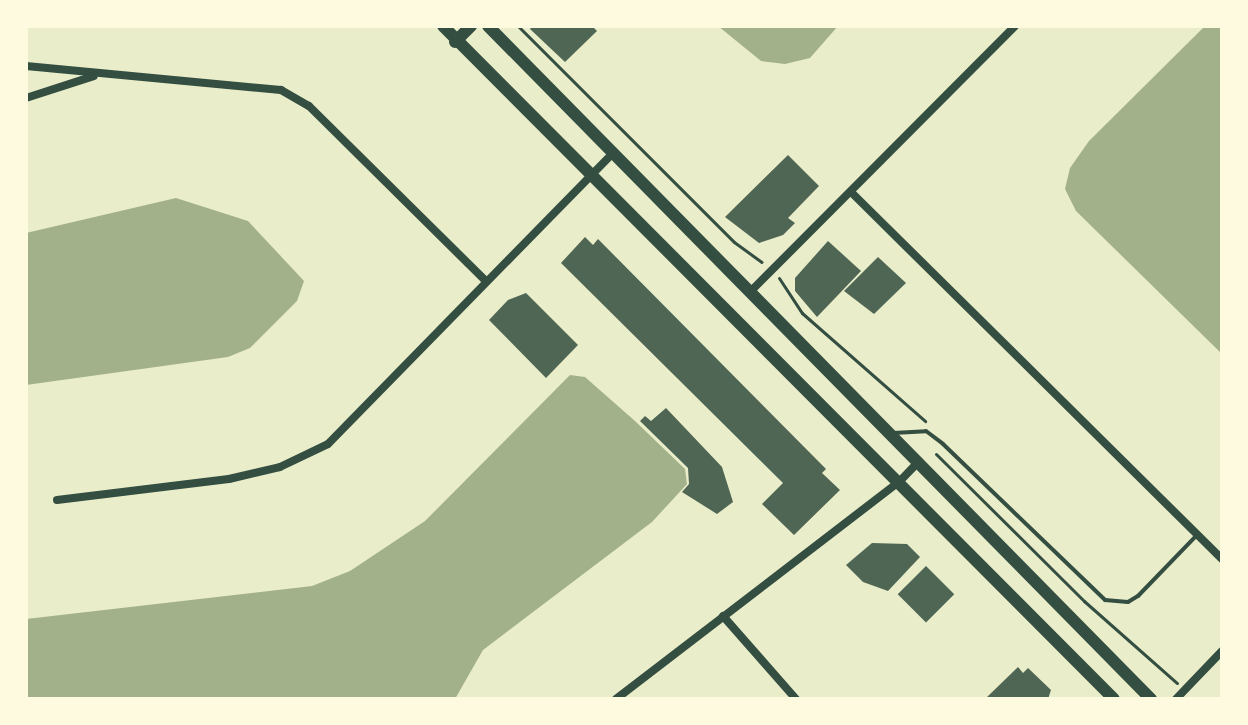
<!DOCTYPE html>
<style>
body{margin:0}
#map{position:relative;width:1248px;height:725px;overflow:hidden;background:#e9edc9;font-family:Helvetica,sans-serif}
div>[style]{position:absolute}
.water>*{inset:0;background:#a3b18a}
.building>*{inset:0;background:#4f6655;transform-origin:0 0}
.path>*{height:3px;margin:-1.5px;padding:0 1.5px;transform-origin:1.5px;border-radius:1.5px;background:#344e41}
.service>*{height:4px;margin:-2px;padding:0 2px;transform-origin:2px;border-radius:2px;background:#344e41}
.minor>*{height:8px;margin:-4px;padding:0 4px;transform-origin:4px;border-radius:4px;background:#344e41}
.primary>*{height:12px;margin:-6px;padding:0 6px;transform-origin:6px;border-radius:6px;background:#344e41}
span{translate:-50% -50%;white-space:nowrap;text-align:center;line-height:1.15;-webkit-text-stroke:7px #fefae0;paint-order:stroke}
.frame{position:absolute;inset:0;border:28px solid #fefae0;pointer-events:none}
</style>
<div id="map">
<div class="water">
<i style="clip-path:polygon(718px 26px,838px 26px,810px 58px,785px 64px,761px 61px)"></i>
<i style="clip-path:polygon(1205px 26px,1222px 26px,1222px 354px,1076px 211px,1065px 189px,1070px 168px,1089px 141px)"></i>
<i style="clip-path:polygon(176px 198px,248px 221px,304px 281px,297px 301px,250px 348px,228px 357px,26px 385px,26px 233px)"></i>
<i style="clip-path:polygon(570px 375px,585px 377px,635px 421px,685px 469px,687px 484px,652px 522px,483px 650px,455px 699px,26px 699px,26px 619px,312px 586px,350px 571px,425px 521px)"></i>
</div>
<div class="building">
<i style="clip-path:polygon(532px 26px,592px 26px,597px 31px,565px 62px,530px 29px)"></i>
<i style="clip-path:polygon(788px 155px,819px 186px,788px 218px,795px 223px,783px 235px,759px 243px,725px 217px)"></i>
<i style="clip-path:polygon(585px 237px,593px 245px,598px 239px,826px 469px,822px 473px,840px 490px,794px 535px,762px 504px,783px 483px,561px 263px)"></i>
<i style="clip-path:polygon(828px 241px,861px 271px,817px 317px,795px 291px,795px 278px)"></i>
<i style="clip-path:polygon(878px 257px,906px 283px,874px 314px,844px 291px)"></i>
<i style="clip-path:polygon(526px 293px,578px 345px,546px 378px,489px 320px,508px 300px)"></i>
<i style="clip-path:polygon(666px 408px,722px 467px,733px 502px,717px 514px,682px 492px,689px 484px,688px 468px,640px 421px,645px 416px,651px 421px)"></i>
<i style="clip-path:polygon(872px 543px,907px 544px,920px 557px,888px 591px,863px 582px,846px 565px)"></i>
<i style="left:926px;top:566px;width:40px;height:40px;rotate:45deg"></i>
<i style="clip-path:polygon(1018px 667px,1023px 673px,1028px 668px,1051px 690px,1048px 699px,985px 699px)"></i>
</div>
<div class="path">
<i style="left:518px;top:26px;width:305px;rotate:45deg"></i>
<i style="left:734px;top:242px;width:34px;rotate:36deg"></i>
<i style="left:779px;top:278px;width:42px;rotate:56.7deg"></i>
<i style="left:802px;top:313px;width:164px;rotate:41.3deg"></i>
<i style="left:936px;top:454px;width:209px;rotate:44.8deg"></i>
<i style="left:1084px;top:601px;width:124px;rotate:41.4deg"></i>
</div>
<div class="service">
<i style="left:893px;top:433px;width:33px;rotate:-3deg"></i>
<i style="left:926px;top:431px;width:21px;rotate:37deg"></i>
<i style="left:943px;top:444px;width:225px;rotate:43.9deg"></i>
<i style="left:1105px;top:600px;width:23px;rotate:5deg"></i>
<i style="left:1128px;top:602px;width:12px;rotate:-31deg"></i>
<i style="left:1138px;top:596px;width:83px;rotate:-46deg"></i>
</div>
<div class="minor">
<i style="left:26px;top:66px;width:256px;rotate:5.4deg"></i>
<i style="left:281px;top:90px;width:32px;rotate:30deg"></i>
<i style="left:309px;top:106px;width:249px;rotate:44.7deg"></i>
<i style="left:26px;top:98px;width:71px;rotate:-17.9deg"></i>
<i style="left:851px;top:192px;width:522px;rotate:44.69deg"></i>
<i style="left:750px;top:292px;width:375px;rotate:-45.1deg"></i>
<i style="left:57px;top:500px;width:173px;rotate:-7deg"></i>
<i style="left:229px;top:479px;width:52px;rotate:-13.2deg"></i>
<i style="left:280px;top:467px;width:53px;rotate:-25.6deg"></i>
<i style="left:328px;top:444px;width:406px;rotate:-45.6deg"></i>
<i style="left:723px;top:616px;width:111px;rotate:48.7deg"></i>
<i style="left:616px;top:699px;width:357px;rotate:-37.5deg"></i>
<i style="left:899px;top:482px;width:29px;rotate:-46deg"></i>
<i style="left:1176px;top:699px;width:66px;rotate:-46.2deg"></i>
</div>
<div class="primary">
<i style="left:443px;top:26px;width:950px;rotate:45.09deg"></i>
<i style="left:488px;top:26px;width:945px;rotate:45.43deg"></i>
<i style="left:455px;top:42px;width:23px;rotate:-45deg"></i>
</div>
<div class="frame"></div>
</div>
